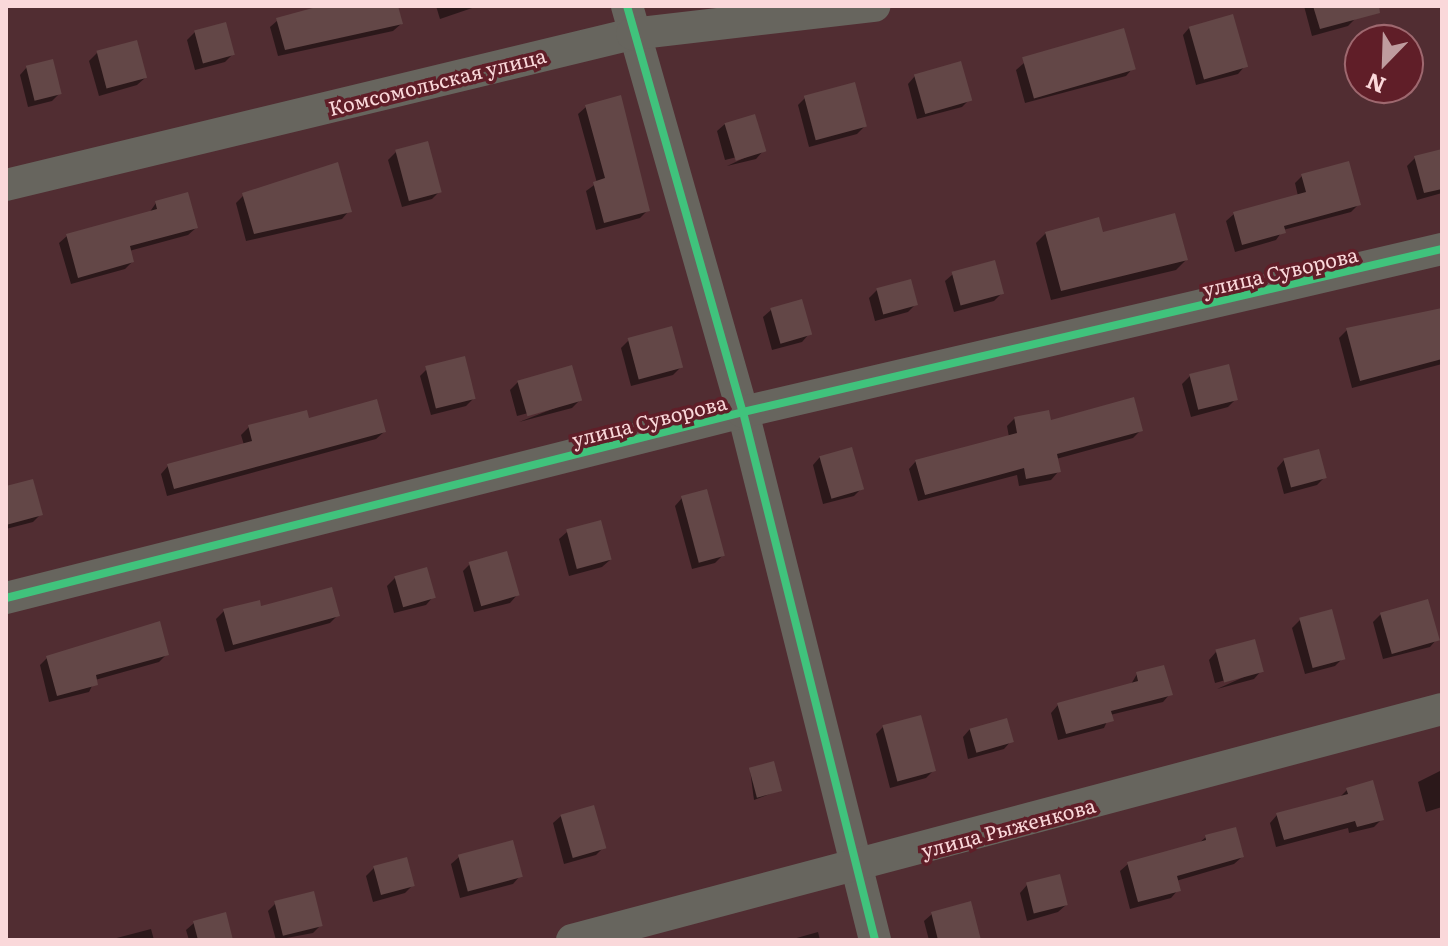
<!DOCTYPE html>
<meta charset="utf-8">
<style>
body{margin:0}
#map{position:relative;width:1448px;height:946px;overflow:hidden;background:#512d32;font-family:Literata,serif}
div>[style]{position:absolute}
.shadow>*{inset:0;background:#0007}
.building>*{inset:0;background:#634747;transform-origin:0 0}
.minor>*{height:32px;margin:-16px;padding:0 16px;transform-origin:16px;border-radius:16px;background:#67655e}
.cycleway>*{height:8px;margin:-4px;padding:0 4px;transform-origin:4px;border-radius:4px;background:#40c37c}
span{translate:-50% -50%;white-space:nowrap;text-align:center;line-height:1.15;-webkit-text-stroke:7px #601e28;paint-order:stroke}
.street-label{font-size:20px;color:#fad8da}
.frame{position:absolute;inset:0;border:8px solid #fad8da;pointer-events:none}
.north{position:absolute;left:1344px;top:24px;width:80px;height:80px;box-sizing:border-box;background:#601e28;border:2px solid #9e686f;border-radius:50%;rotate:203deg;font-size:22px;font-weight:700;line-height:32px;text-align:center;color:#fad8da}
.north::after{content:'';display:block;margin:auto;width:28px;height:36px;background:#bf9c9f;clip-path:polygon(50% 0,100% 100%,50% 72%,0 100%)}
</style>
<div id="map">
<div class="shadow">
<i style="clip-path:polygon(328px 6px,396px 6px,401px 24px,393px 31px,278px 56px,270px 27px,278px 20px)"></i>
<i style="clip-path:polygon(436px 6px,478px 6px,440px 19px)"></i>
<i style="clip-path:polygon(1304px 6px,1352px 6px,1356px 18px,1348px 26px,1312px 36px)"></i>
<i style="clip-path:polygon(1190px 27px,1245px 66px,1238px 74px,1196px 85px,1183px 35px)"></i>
<i style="clip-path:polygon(195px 32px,233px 54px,225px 62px,195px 70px,187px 40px)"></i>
<i style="clip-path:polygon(97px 53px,145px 78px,137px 85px,99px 96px,89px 61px)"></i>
<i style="clip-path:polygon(1024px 63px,1133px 68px,1126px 76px,1025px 103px,1016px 70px)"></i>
<i style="clip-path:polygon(27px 67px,60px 93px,52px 101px,28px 107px,20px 75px)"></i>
<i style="clip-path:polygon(915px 76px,970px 99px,962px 107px,917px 119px,908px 84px)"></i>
<i style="clip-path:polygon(805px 98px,865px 126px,857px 134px,809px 147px,798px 105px)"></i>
<i style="clip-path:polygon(586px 107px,648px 210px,640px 218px,596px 230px,586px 191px,597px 183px,578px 114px)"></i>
<i style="clip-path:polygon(725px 124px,763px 151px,756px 159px,727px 166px,757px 152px,725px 160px,717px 131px)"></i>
<i style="clip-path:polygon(1442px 151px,1442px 193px,1417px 200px,1407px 166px,1415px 158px)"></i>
<i style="clip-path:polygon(396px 152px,440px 191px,432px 199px,402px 207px,388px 160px)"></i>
<i style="clip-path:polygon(1302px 176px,1359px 204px,1351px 212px,1283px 230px,1276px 240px,1235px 252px,1226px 221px,1234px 214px,1298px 196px,1295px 183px)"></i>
<i style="clip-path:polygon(244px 195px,349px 211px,342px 219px,246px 241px,236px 203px)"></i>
<i style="clip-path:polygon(156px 203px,196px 228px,188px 235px,129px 251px,132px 262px,125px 269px,71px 284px,59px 243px,67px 236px,149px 213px)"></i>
<i style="clip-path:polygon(1046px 233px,1102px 235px,1186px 260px,1176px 270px,1051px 300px,1036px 243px)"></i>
<i style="clip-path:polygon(953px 274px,1002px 293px,994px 301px,954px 312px,945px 281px)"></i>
<i style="clip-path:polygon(877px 290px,916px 304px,908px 312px,875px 321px,869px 298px)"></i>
<i style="clip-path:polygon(771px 310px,809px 334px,802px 342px,772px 350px,763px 317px)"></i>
<i style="clip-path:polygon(1442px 310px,1442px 364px,1352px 388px,1339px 338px,1347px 330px)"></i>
<i style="clip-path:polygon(629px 340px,681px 367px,673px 375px,631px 386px,621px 348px)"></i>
<i style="clip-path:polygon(428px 368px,474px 398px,466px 406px,431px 415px,420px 376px)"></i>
<i style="clip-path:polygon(1190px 376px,1236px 399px,1228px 407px,1191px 417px,1182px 384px)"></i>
<i style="clip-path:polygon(518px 382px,580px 400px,572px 408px,519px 422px,573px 401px,517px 416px,510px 390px)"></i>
<i style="clip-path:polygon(1015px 418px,1141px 430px,1133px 438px,1056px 459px,1058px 472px,1051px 480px,1019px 486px,1017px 475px,918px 501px,909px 469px,916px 461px,1009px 437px,1007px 426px)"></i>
<i style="clip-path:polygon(308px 420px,384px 432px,376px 439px,167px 496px,161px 474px,168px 466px,244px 445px,241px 435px,249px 427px)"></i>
<i style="clip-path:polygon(820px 457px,862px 488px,854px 496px,823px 504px,813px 465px)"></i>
<i style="clip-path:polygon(1284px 460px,1325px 477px,1317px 485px,1284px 494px,1277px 468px)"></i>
<i style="clip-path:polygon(6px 488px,41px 514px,33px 522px,6px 529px)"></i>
<i style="clip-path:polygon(682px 498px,723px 555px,715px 563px,692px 569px,675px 506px)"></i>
<i style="clip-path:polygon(567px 532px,610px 560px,602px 567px,569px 576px,559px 539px)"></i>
<i style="clip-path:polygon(470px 564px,517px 595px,510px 603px,474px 612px,463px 571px)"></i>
<i style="clip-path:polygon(395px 578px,433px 597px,426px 605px,394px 613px,387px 586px)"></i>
<i style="clip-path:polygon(260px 608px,338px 615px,330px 623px,225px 652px,216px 619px,224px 611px)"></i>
<i style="clip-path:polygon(1381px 614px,1437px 639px,1430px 647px,1383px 659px,1373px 622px)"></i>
<i style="clip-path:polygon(1300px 620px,1343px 658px,1335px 666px,1305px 674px,1292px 628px)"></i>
<i style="clip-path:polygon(1216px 652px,1261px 671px,1254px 679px,1217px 689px,1255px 672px,1215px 683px,1209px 660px)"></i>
<i style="clip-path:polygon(167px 654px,159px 662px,95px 680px,89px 692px,49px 702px,40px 665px,47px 658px)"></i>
<i style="clip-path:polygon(1137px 674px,1170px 694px,1163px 702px,1110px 715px,1104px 728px,1058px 740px,1051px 713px,1058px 705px,1130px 686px)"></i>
<i style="clip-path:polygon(883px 727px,934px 770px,926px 778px,890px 788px,876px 734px)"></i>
<i style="clip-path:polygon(970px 729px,1011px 741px,1004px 749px,968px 759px,963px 737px)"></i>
<i style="clip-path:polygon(750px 770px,780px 790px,754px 800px)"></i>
<i style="clip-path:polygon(1442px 770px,1442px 807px,1426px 812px,1418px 782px)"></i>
<i style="clip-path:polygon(1347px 790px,1382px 819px,1374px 827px,1349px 833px,1348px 828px,1276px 847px,1270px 823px,1277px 815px,1339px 798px)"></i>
<i style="clip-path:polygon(561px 816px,604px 847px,596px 855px,564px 864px,553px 823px)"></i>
<i style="clip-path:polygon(1206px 837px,1242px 857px,1234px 864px,1176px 881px,1178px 890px,1171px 898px,1130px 909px,1120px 871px,1128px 864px,1198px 844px)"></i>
<i style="clip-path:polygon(459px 857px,520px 876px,513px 884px,460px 898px,451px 864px)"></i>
<i style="clip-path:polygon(374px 868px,412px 886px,405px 893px,373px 902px,366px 876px)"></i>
<i style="clip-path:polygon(1027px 885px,1066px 905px,1058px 912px,1027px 921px,1020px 893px)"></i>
<i style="clip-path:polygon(276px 903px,321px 925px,313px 933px,276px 940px,268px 911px)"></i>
<i style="clip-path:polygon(932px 914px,979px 940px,929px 940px,924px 921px)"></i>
<i style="clip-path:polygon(194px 923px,231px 940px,189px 940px,186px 930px)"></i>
<i style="clip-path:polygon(151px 929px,154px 940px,109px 940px)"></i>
<i style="clip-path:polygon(818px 932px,820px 940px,792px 940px,793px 939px)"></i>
</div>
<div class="building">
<i style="clip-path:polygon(320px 6px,398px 6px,403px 24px,285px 50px,276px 18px)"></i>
<i style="clip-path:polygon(1313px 6px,1379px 6px,1380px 13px,1320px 29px)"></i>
<i style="left:1233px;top:14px;width:55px;height:46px;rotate:74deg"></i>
<i style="left:226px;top:22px;width:34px;height:33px;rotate:75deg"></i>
<i style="left:1124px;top:28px;width:43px;height:106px;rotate:74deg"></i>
<i style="left:137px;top:40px;width:39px;height:42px;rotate:75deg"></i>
<i style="left:53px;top:59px;width:36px;height:28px;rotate:76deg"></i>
<i style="left:961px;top:61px;width:41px;height:49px;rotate:74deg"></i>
<i style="left:855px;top:82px;width:46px;height:53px;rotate:75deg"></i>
<i style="clip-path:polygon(621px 95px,650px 211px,604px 223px,593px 182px,605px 178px,585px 105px)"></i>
<i style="left:755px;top:114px;width:39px;height:32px;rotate:73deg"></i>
<i style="left:428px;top:141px;width:53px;height:34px;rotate:75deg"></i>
<i style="clip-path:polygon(1442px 149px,1442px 189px,1424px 193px,1414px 156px)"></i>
<i style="clip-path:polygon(1349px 161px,1361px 205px,1284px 226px,1286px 233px,1242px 245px,1233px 212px,1306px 192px,1301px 174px)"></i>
<i style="clip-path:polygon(338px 162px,352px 212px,254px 234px,242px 193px)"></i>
<i style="clip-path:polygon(188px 192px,198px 228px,130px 246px,134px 262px,78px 278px,66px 234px,157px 209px,155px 201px)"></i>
<i style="clip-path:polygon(1175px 213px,1188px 260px,1061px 291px,1045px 232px,1099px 217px,1103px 232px)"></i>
<i style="left:995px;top:260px;width:35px;height:45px;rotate:75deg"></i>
<i style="left:911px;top:279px;width:27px;height:36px;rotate:75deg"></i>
<i style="left:802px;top:299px;width:37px;height:33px;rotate:74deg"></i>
<i style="clip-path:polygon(1442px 308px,1442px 359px,1360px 381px,1346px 328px)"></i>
<i style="left:672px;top:326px;width:43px;height:46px;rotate:75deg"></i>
<i style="left:465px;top:356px;width:44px;height:41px;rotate:76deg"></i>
<i style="left:1229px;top:364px;width:37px;height:41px;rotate:76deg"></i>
<i style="left:572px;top:365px;width:37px;height:57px;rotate:74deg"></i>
<i style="clip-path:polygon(1134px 397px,1143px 431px,1057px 454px,1061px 472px,1026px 479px,1024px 468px,925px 495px,915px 460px,1017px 433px,1014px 417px,1049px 410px,1051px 420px)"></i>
<i style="clip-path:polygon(377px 399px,386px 432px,174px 489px,167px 464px,252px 441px,248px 425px,307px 410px,309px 418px)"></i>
<i style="left:852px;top:447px;width:44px;height:34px;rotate:74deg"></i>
<i style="left:1319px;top:449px;width:30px;height:37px;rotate:75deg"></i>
<i style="clip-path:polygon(33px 479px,43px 515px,6px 525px,6px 486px)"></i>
<i style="left:707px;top:489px;width:69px;height:27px;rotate:75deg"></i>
<i style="left:601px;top:520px;width:41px;height:36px;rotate:75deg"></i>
<i style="left:507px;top:551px;width:46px;height:40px;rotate:74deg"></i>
<i style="left:427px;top:567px;width:32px;height:34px;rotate:74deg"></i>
<i style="clip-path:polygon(332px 587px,340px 616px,233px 645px,223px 609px,260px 600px,261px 606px)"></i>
<i style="left:1428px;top:599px;width:43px;height:50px;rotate:74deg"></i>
<i style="left:1332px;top:609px;width:52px;height:34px;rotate:75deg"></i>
<i style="clip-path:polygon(160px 621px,169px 655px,96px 675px,98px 685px,57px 696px,46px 656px)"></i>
<i style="left:1255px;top:639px;width:34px;height:41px;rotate:75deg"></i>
<i style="clip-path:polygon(1164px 665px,1173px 695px,1111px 711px,1114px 721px,1066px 734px,1057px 703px,1138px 681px,1136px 672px)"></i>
<i style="left:921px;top:715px;width:58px;height:40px;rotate:75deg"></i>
<i style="left:1007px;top:718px;width:25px;height:39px;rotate:74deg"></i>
<i style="left:774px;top:761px;width:31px;height:26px;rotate:75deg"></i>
<i style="clip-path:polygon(1373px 780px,1384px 820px,1357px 827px,1355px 821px,1284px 840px,1276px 813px,1348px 794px,1346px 788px)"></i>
<i style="left:594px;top:805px;width:45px;height:35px;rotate:74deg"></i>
<i style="clip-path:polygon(1236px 827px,1244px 857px,1177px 876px,1181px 891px,1138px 902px,1127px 862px,1206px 840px,1205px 835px)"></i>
<i style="left:513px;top:840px;width:38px;height:57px;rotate:75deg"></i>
<i style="left:407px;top:857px;width:30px;height:35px;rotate:75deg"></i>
<i style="left:1060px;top:874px;width:32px;height:35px;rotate:76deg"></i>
<i style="left:314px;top:891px;width:36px;height:41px;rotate:76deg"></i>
<i style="clip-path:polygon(971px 901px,981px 940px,938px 940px,931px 912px)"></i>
<i style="clip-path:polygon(226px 912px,233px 940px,198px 940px,193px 921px)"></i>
</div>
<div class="minor">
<i style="left:627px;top:6px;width:422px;rotate:74.1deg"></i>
<i style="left:743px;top:412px;width:544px;rotate:75.96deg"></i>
<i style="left:6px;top:185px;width:644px;rotate:-13.56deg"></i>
<i style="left:632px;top:34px;width:244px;rotate:-6.6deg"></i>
<i style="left:6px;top:598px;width:760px;rotate:-14.16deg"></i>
<i style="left:743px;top:412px;width:718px;rotate:-13.13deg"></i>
<i style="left:572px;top:940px;width:900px;rotate:-14.87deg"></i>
</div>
<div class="cycleway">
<i style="left:627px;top:6px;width:422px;rotate:74.1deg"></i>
<i style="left:743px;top:412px;width:544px;rotate:75.96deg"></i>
<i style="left:6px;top:598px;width:760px;rotate:-14.16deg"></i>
<i style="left:743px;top:412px;width:718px;rotate:-13.13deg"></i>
</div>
<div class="street-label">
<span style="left:437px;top:81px;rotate:-14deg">Комсомольская улица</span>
<span style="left:1280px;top:271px;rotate:-13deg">улица Суворова</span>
<span style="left:649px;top:420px;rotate:-14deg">улица Суворова</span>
<span style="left:1008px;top:827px;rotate:-15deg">улица Рыженкова</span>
</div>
<div class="frame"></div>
<div class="north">N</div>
</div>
